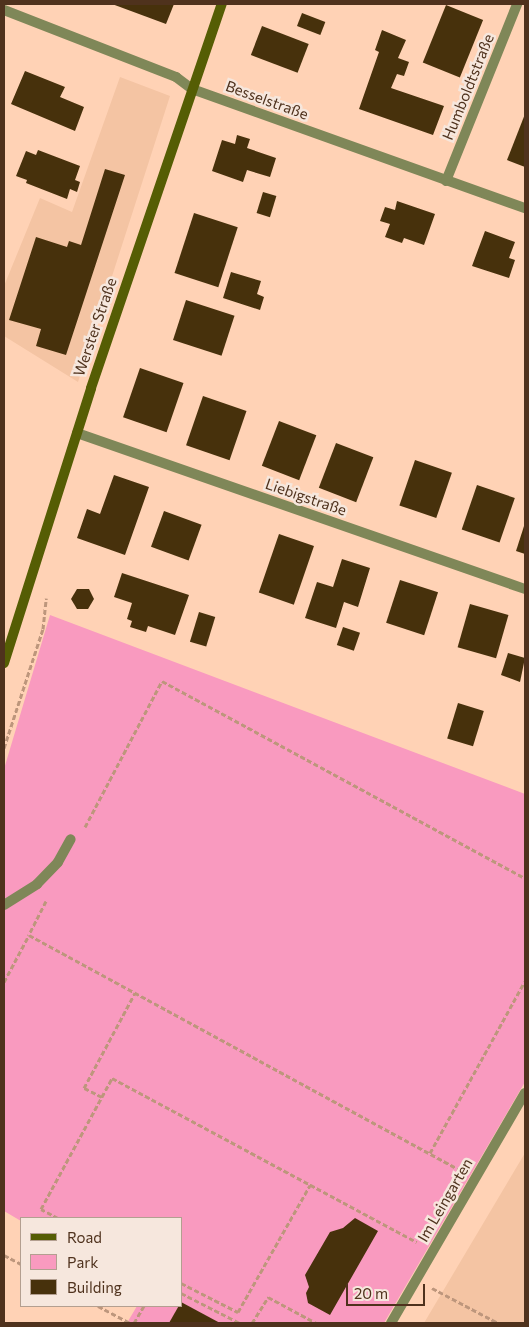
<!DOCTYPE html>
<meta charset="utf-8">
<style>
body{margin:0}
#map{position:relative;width:529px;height:1327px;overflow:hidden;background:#ffd2b5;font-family:Commissioner,sans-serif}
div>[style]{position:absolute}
.built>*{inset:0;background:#f4c4a3}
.green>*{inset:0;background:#f99abf}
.building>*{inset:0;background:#47310c;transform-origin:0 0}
.path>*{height:3px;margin-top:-1.5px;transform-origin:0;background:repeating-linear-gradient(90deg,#bd967c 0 5px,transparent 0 7.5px)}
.service>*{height:10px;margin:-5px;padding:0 5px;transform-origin:5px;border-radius:5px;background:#7f8758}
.minor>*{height:10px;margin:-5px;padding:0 5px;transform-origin:5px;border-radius:5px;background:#7f8758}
.secondary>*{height:10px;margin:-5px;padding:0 5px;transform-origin:5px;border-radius:5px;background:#555d04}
span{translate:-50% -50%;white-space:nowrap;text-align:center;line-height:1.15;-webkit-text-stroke:5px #f6e7dd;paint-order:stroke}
.street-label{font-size:15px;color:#4f321d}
.frame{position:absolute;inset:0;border:5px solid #4f321d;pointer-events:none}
.legend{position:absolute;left:20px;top:1217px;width:162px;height:90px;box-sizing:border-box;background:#f6e7dd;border:1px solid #b39f90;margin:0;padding:6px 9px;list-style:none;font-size:15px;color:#4f321d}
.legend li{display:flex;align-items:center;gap:10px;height:25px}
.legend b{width:25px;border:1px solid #b39f90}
.scale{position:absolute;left:346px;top:1284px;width:79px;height:22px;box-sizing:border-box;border:2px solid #4f321d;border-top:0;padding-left:6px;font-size:15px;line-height:18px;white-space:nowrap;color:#4f321d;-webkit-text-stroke:4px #f6e7dd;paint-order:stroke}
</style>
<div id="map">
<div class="built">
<i style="clip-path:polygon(120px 77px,170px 96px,78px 382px,4px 336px,4px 286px,40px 198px,72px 212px)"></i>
<i style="clip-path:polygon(525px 1153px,525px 1323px,424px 1323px)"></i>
</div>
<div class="green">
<i style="clip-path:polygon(50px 615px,525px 794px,525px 1082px,384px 1323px,127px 1323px,137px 1306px,181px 1306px,181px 1218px,21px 1218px,21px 1221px,4px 1211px,4px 769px)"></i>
</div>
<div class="building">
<i style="clip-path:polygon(112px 4px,174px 4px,166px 24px)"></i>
<i style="left:446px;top:5px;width:40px;height:62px;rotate:22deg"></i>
<i style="left:302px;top:13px;width:25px;height:14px;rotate:21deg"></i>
<i style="left:262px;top:26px;width:50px;height:31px;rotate:21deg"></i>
<i style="clip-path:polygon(382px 30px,406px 40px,398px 58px,409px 62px,404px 76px,397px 74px,391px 88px,444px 106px,433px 135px,359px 109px,379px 52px,375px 50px)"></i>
<i style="clip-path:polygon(25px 71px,65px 87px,60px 97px,84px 107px,75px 131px,11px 104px)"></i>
<i style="clip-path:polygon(525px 114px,525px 167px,507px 160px)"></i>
<i style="clip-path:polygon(237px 135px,250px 139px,247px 148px,276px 158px,270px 177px,247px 170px,243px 182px,212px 171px,222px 140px,235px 144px)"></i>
<i style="clip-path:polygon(38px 150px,80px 166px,75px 180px,80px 182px,77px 192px,70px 189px,67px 199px,26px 183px,27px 180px,16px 176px,26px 151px,36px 155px)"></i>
<i style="clip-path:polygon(105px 169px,125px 175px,66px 355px,36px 346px,41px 329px,9px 320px,36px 237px,67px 247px,69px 241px,81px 245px)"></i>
<i style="left:263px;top:192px;width:14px;height:22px;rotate:17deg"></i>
<i style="clip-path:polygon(397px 201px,435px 214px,424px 245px,404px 238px,402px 243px,385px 237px,390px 224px,380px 221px,385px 207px,395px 210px)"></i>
<i style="left:194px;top:213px;width:46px;height:63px;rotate:18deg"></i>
<i style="clip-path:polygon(485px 231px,515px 242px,509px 258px,515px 260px,509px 278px,472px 266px)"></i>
<i style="clip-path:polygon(231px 272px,261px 281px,257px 294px,264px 297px,260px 310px,223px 298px)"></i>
<i style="left:186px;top:300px;width:51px;height:42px;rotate:18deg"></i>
<i style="left:140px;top:368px;width:46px;height:52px;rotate:19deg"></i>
<i style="left:203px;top:396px;width:46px;height:52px;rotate:19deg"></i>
<i style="left:279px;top:421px;width:40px;height:48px;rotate:21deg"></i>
<i style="left:336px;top:443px;width:40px;height:48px;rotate:21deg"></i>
<i style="left:415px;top:460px;width:39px;height:48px;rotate:19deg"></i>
<i style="clip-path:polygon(114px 475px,149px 487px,125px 555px,77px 538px,87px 509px,100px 514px)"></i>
<i style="left:477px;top:485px;width:40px;height:47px;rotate:19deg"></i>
<i style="left:164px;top:511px;width:40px;height:38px;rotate:20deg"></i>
<i style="clip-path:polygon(525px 523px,525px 554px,516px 551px)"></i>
<i style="left:279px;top:534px;width:37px;height:62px;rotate:19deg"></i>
<i style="clip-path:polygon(342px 559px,370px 568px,358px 607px,344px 602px,336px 628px,305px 618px,317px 582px,333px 587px)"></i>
<i style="clip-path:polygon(122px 573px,189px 595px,175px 635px,148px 626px,146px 632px,130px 627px,132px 621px,127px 619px,132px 603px,114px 597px)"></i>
<i style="left:400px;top:580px;width:40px;height:45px;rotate:18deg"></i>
<i style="clip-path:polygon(77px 589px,89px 589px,94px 599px,88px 609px,77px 609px,71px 599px)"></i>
<i style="left:470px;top:604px;width:40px;height:45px;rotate:16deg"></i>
<i style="left:199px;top:612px;width:17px;height:31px;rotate:17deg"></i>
<i style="left:343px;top:627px;width:18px;height:19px;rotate:19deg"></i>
<i style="clip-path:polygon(508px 653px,525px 658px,520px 682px,501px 675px)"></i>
<i style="left:458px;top:703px;width:27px;height:37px;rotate:17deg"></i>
<i style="clip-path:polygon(355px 1218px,378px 1231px,330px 1315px,308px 1303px,306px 1293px,309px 1287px,305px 1275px,330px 1232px,343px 1228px)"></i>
<i style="clip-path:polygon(181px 1302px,220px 1323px,169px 1323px)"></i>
</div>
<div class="path">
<i style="left:4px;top:748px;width:125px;rotate:-71.9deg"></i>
<i style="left:43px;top:629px;width:31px;rotate:-84deg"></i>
<i style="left:85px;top:827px;width:165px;rotate:-62.2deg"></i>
<i style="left:162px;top:681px;width:413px;rotate:28.5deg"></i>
<i style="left:46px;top:901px;width:38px;rotate:117deg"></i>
<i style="left:29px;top:935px;width:490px;rotate:28.6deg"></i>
<i style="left:4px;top:982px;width:53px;rotate:-62deg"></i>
<i style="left:102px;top:1097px;width:20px;rotate:-153deg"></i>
<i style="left:84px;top:1088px;width:108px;rotate:-61.8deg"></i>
<i style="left:430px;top:1153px;width:196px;rotate:-61.1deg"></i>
<i style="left:58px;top:1218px;width:19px;rotate:-152deg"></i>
<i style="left:41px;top:1209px;width:149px;rotate:-61.5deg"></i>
<i style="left:112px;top:1078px;width:346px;rotate:28.3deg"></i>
<i style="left:4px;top:1255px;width:19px;rotate:28deg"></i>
<i style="left:181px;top:1283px;width:64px;rotate:27deg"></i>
<i style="left:238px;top:1312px;width:146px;rotate:-60.4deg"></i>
<i style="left:432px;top:1288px;width:75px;rotate:27.9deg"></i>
<i style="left:181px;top:1293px;width:66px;rotate:27deg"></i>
<i style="left:98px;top:1306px;width:36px;rotate:28deg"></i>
<i style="left:134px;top:1323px;width:20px;rotate:-60deg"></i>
<i style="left:252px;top:1323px;width:31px;rotate:-58deg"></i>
<i style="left:268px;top:1297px;width:55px;rotate:28.4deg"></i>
</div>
<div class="service">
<i style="left:4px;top:905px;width:39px;rotate:-32deg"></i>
<i style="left:37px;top:884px;width:30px;rotate:-46deg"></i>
<i style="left:58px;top:862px;width:26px;rotate:-61deg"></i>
</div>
<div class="minor">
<i style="left:4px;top:10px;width:185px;rotate:21.3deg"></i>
<i style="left:176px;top:77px;width:20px;rotate:37deg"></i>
<i style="left:192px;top:89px;width:354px;rotate:19.7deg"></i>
<i style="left:446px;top:181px;width:191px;rotate:-68.1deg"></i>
<i style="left:77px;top:433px;width:474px;rotate:19.2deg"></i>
<i style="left:391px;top:1323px;width:266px;rotate:-59.8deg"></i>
</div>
<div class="secondary">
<i style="left:4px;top:663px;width:288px;rotate:-72.4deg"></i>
<i style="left:91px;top:388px;width:406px;rotate:-71.2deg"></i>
</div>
<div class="street-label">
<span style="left:468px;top:87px;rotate:-68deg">Humboldtstraße</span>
<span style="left:267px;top:100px;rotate:20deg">Besselstraße</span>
<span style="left:95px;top:327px;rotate:-71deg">Werster Straße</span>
<span style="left:306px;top:497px;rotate:19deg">Liebigstraße</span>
<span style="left:445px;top:1200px;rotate:-60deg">Im Leingarten</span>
</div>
<div class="frame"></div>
<ul class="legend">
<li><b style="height:6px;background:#555d04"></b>Road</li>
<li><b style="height:14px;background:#f99abf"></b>Park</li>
<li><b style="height:14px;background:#47310c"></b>Building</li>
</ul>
<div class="scale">20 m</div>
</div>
